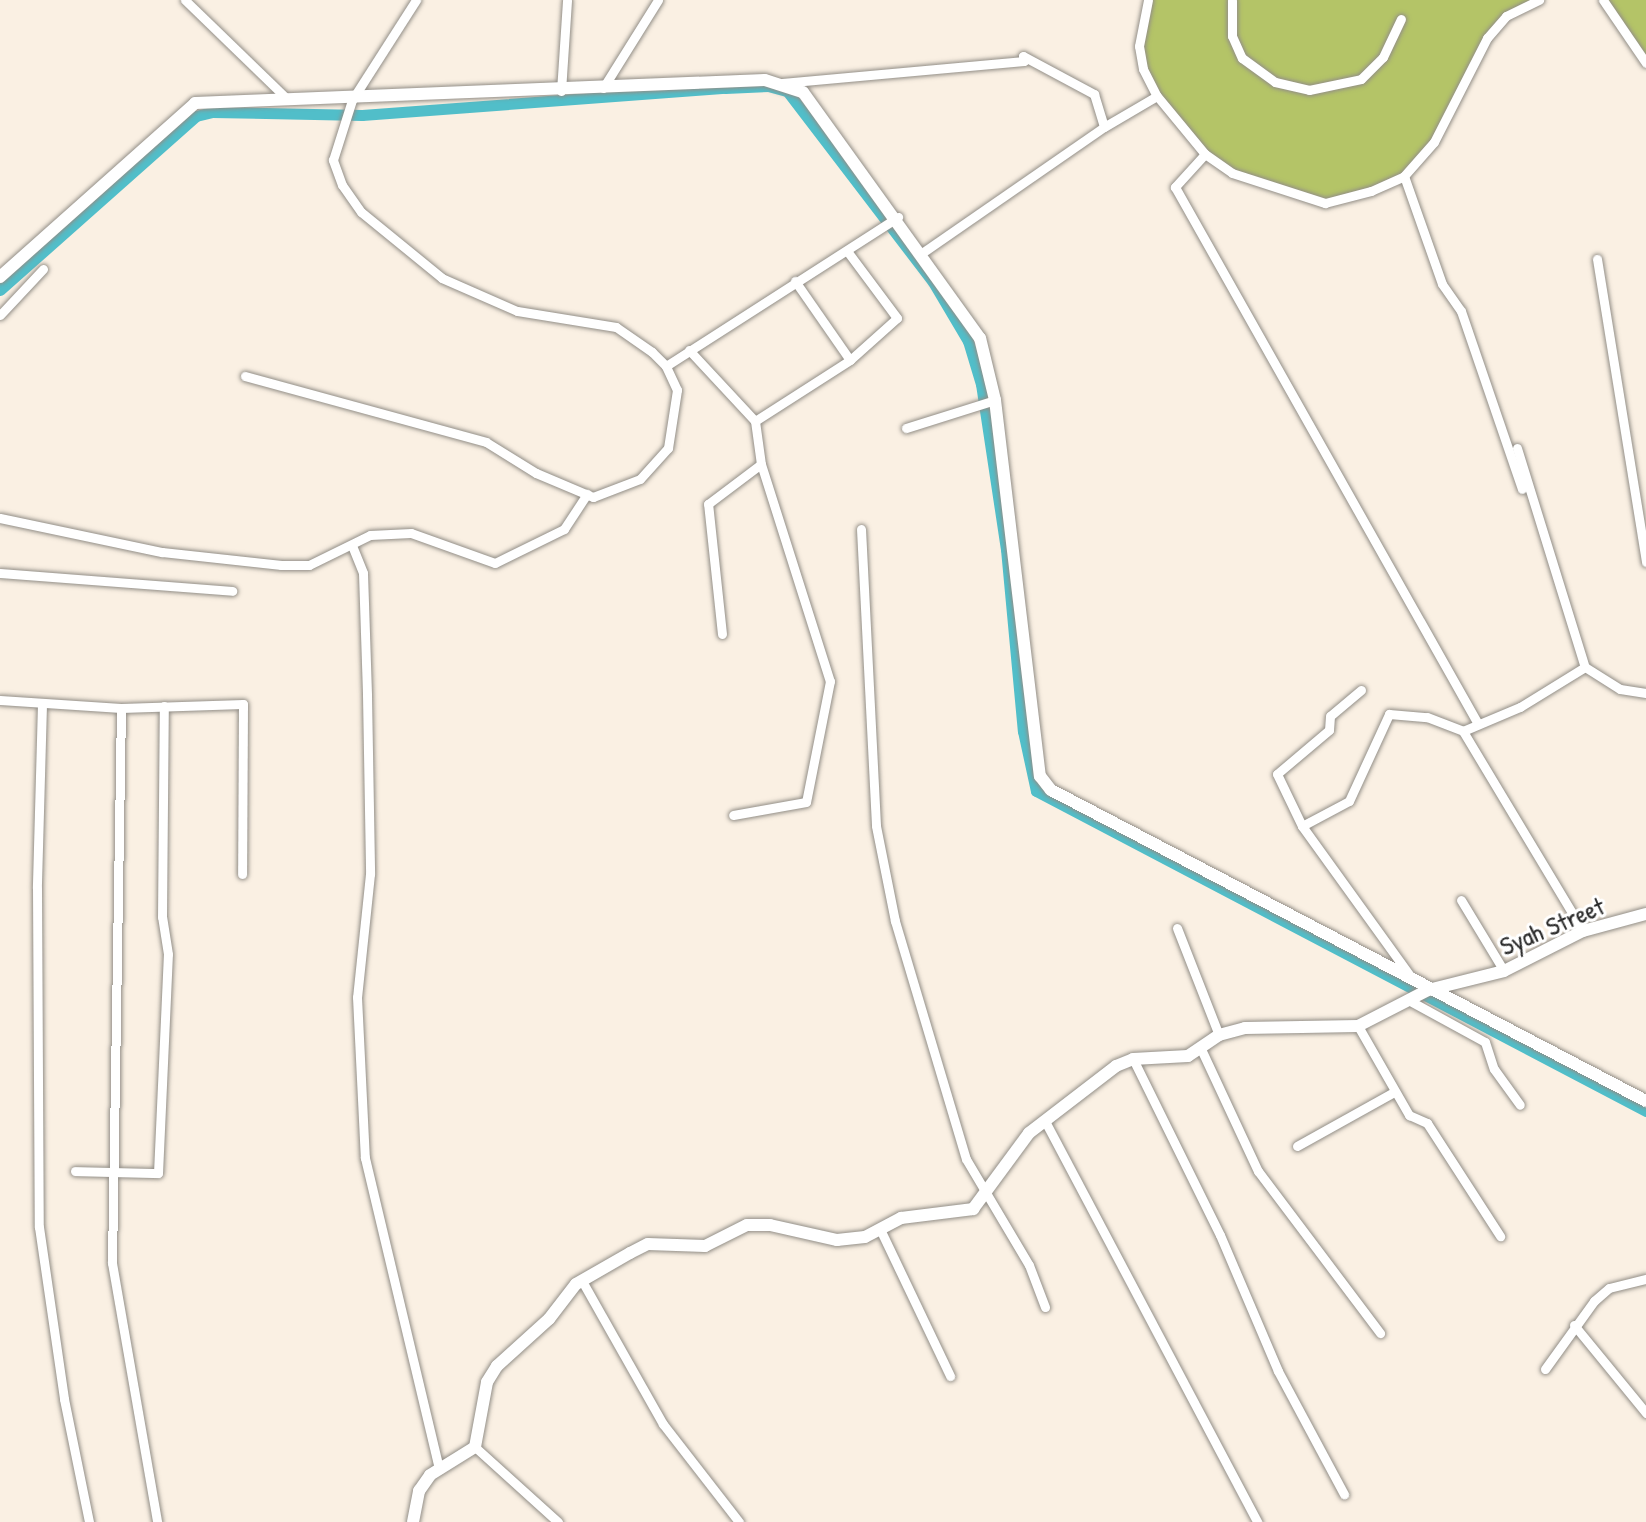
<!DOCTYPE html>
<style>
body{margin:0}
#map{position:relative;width:1646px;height:1522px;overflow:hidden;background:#faf0e3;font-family:"Patrick Hand",sans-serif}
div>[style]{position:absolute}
.green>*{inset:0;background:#b4c467}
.canal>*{height:11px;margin:-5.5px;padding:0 5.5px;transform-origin:5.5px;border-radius:5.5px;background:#51bec9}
.roads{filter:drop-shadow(0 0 2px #928e87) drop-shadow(0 0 2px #928e87)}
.street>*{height:9px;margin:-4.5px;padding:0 4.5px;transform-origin:4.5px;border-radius:4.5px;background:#fff}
.secondary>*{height:12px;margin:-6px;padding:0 6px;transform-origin:6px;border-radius:6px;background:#fff}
span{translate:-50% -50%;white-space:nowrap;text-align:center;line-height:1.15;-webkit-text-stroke:6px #fff;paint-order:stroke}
.street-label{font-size:26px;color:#2b2b2b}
</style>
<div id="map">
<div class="green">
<i style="clip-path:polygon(1148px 0,1539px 0,1506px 16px,1487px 38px,1434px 142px,1404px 176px,1325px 203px,1232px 173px,1205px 154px,1157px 96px,1139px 46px)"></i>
<i style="clip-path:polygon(1603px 0,1646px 0,1646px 63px)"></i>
</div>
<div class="canal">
<i style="left:0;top:290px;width:262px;rotate:-41.6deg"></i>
<i style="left:196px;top:116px;width:16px;rotate:-14deg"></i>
<i style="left:212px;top:112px;width:150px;rotate:1.1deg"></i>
<i style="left:362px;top:115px;width:364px;rotate:-4.3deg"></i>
<i style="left:725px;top:88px;width:43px;rotate:-2.7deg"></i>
<i style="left:768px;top:86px;width:20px;rotate:15deg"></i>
<i style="left:787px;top:91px;width:240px;rotate:52.6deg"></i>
<i style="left:933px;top:282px;width:69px;rotate:59.3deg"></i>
<i style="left:968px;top:341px;width:45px;rotate:73.2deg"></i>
<i style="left:981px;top:384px;width:167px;rotate:81.4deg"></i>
<i style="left:1006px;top:549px;width:183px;rotate:84.7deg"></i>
<i style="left:1023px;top:731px;width:61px;rotate:77.8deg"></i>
<i style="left:1036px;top:791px;width:689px;rotate:27.68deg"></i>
</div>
<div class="roads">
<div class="street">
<i style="left:185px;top:0;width:139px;rotate:44.1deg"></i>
<i style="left:1148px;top:0;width:47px;rotate:101.1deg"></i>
<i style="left:1139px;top:46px;width:23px;rotate:80deg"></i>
<i style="left:1143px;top:69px;width:30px;rotate:63deg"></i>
<i style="left:1157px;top:96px;width:75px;rotate:50.4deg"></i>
<i style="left:1205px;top:154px;width:33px;rotate:35deg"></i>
<i style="left:1232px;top:173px;width:98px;rotate:17.9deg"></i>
<i style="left:1325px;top:203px;width:48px;rotate:-14.6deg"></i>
<i style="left:1371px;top:191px;width:36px;rotate:-24deg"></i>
<i style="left:1404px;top:176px;width:45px;rotate:-48.6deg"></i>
<i style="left:1434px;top:142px;width:117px;rotate:-63deg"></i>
<i style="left:1487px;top:38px;width:29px;rotate:-49deg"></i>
<i style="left:1506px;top:16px;width:37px;rotate:-26deg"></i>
<i style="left:1232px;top:0;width:36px;rotate:90deg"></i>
<i style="left:1232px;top:36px;width:24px;rotate:66deg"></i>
<i style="left:1242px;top:58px;width:41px;rotate:36deg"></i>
<i style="left:1275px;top:82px;width:35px;rotate:13deg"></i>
<i style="left:1309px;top:90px;width:53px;rotate:-11.9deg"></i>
<i style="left:1361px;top:79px;width:31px;rotate:-45deg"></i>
<i style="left:1383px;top:57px;width:42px;rotate:-64.7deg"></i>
<i style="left:1603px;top:0;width:76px;rotate:55.7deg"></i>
<i style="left:782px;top:83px;width:243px;rotate:-5.2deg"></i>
<i style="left:1024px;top:61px;width:5px;rotate:-101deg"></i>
<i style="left:1023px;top:56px;width:81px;rotate:28.2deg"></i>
<i style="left:1094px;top:94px;width:34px;rotate:73deg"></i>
<i style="left:1104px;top:127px;width:61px;rotate:-30.3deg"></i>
<i style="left:603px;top:88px;width:104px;rotate:-58deg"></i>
<i style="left:561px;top:91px;width:91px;rotate:-86.2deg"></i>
<i style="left:1205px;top:154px;width:45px;rotate:132.3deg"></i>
<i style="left:1175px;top:187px;width:614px;rotate:60.56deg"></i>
<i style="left:1404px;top:176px;width:114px;rotate:70.6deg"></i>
<i style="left:1442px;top:284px;width:33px;rotate:55deg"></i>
<i style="left:1461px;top:311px;width:188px;rotate:71.1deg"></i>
<i style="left:922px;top:253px;width:221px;rotate:-34.7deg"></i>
<i style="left:1597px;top:259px;width:307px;rotate:80.8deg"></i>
<i style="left:795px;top:281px;width:96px;rotate:55.2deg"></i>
<i style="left:0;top:315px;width:63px;rotate:-46.9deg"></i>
<i style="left:689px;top:350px;width:97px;rotate:47.1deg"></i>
<i style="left:755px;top:421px;width:43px;rotate:82.1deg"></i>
<i style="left:761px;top:464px;width:228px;rotate:72.4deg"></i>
<i style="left:830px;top:681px;width:123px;rotate:101.2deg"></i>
<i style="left:806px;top:802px;width:74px;rotate:169.9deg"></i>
<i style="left:666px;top:366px;width:276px;rotate:-32.7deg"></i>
<i style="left:245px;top:376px;width:250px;rotate:15.3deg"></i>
<i style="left:486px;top:442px;width:59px;rotate:31.8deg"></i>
<i style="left:536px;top:473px;width:62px;rotate:22.8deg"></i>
<i style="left:593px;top:497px;width:50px;rotate:-21deg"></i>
<i style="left:640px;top:479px;width:42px;rotate:-47.9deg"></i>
<i style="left:668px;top:448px;width:59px;rotate:-81.2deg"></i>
<i style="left:677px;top:390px;width:26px;rotate:-115deg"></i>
<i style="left:666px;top:366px;width:20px;rotate:-135deg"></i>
<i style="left:652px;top:352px;width:44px;rotate:-145.2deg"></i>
<i style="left:616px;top:327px;width:100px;rotate:-170.8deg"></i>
<i style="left:517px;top:311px;width:82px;rotate:-156.3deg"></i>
<i style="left:442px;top:278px;width:104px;rotate:-140.8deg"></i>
<i style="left:361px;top:212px;width:33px;rotate:-125deg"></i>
<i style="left:342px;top:185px;width:27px;rotate:-110deg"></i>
<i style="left:333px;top:160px;width:63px;rotate:-72.4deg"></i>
<i style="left:352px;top:100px;width:119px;rotate:-57.4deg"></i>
<i style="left:755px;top:421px;width:113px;rotate:-32.7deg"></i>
<i style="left:850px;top:360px;width:63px;rotate:-41.8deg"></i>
<i style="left:897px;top:318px;width:84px;rotate:-126.7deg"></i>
<i style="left:906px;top:428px;width:93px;rotate:-17.5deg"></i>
<i style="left:1517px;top:448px;width:229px;rotate:72.8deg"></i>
<i style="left:1585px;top:667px;width:41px;rotate:32.2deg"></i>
<i style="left:1620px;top:689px;width:26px;rotate:9deg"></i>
<i style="left:0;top:518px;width:166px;rotate:11.9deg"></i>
<i style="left:162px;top:552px;width:120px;rotate:6.2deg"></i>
<i style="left:281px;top:565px;width:28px"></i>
<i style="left:309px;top:565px;width:68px;rotate:-26.2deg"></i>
<i style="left:370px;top:535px;width:41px;rotate:-2.8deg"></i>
<i style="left:411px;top:533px;width:89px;rotate:19.7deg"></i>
<i style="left:495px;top:563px;width:77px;rotate:-26.2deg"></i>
<i style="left:564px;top:529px;width:42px;rotate:-56.7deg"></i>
<i style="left:861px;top:529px;width:297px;rotate:87.1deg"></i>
<i style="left:876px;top:826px;width:97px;rotate:78.7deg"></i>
<i style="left:895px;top:921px;width:248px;rotate:73.4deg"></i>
<i style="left:966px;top:1159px;width:123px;rotate:59.3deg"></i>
<i style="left:1029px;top:1265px;width:45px;rotate:69.1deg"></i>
<i style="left:353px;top:548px;width:27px;rotate:68deg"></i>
<i style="left:363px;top:573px;width:122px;rotate:88.1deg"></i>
<i style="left:367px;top:695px;width:179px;rotate:89deg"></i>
<i style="left:370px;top:874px;width:124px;rotate:96deg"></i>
<i style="left:357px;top:997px;width:161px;rotate:87.2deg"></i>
<i style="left:365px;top:1158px;width:320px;rotate:76.6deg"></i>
<i style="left:0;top:573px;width:233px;rotate:4.4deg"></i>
<i style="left:722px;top:634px;width:131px;rotate:-96.1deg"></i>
<i style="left:708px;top:504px;width:66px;rotate:-37deg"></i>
<i style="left:1361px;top:690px;width:40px;rotate:140deg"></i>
<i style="left:1330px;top:716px;width:14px;rotate:94deg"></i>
<i style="left:1329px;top:730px;width:68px;rotate:139.8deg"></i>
<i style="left:1277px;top:774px;width:58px;rotate:64.3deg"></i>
<i style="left:1302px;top:826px;width:186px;rotate:54.2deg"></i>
<i style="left:0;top:700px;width:121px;rotate:3.8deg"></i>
<i style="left:121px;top:708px;width:122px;rotate:-1.9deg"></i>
<i style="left:243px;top:704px;width:170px;rotate:90.3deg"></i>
<i style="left:42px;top:704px;width:184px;rotate:91.6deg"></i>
<i style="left:37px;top:888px;width:339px;rotate:89.7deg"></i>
<i style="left:39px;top:1227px;width:174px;rotate:81.7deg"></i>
<i style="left:64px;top:1399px;width:126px;rotate:78.5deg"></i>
<i style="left:121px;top:708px;width:555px;rotate:90.93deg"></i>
<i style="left:112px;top:1263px;width:263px;rotate:80.1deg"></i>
<i style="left:1302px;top:826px;width:53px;rotate:-28deg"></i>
<i style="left:1349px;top:801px;width:96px;rotate:-65.3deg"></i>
<i style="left:1389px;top:714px;width:38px;rotate:5deg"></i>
<i style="left:1427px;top:717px;width:39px;rotate:21deg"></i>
<i style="left:1461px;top:900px;width:83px;rotate:58.8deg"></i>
<i style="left:1177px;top:928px;width:115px;rotate:68.6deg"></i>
<i style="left:1583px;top:931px;width:233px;rotate:-121deg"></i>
<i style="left:1463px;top:731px;width:62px;rotate:-22.8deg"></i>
<i style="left:1520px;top:707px;width:76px;rotate:-31.6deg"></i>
<i style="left:1412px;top:1002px;width:83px;rotate:28.7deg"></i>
<i style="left:1485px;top:1042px;width:28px;rotate:72deg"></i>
<i style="left:1494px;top:1069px;width:44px;rotate:54.2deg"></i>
<i style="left:1358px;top:1026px;width:103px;rotate:60.2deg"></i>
<i style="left:1409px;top:1115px;width:20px;rotate:24deg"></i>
<i style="left:1427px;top:1123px;width:135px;rotate:57.1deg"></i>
<i style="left:1201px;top:1049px;width:135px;rotate:65deg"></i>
<i style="left:1258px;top:1171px;width:203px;rotate:53deg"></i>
<i style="left:1133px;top:1059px;width:196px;rotate:63.7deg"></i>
<i style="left:1220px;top:1235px;width:148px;rotate:66.9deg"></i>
<i style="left:1278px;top:1371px;width:140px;rotate:61.8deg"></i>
<i style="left:1045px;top:1121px;width:454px;rotate:62.1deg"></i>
<i style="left:1297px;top:1146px;width:111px;rotate:-29.1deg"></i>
<i style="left:75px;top:1171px;width:83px;rotate:1.4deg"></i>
<i style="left:158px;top:1173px;width:219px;rotate:-87.4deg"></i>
<i style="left:168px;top:954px;width:37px;rotate:-99deg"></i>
<i style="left:162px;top:917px;width:211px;rotate:-89.5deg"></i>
<i style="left:880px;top:1229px;width:163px;rotate:64.5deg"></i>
<i style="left:582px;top:1281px;width:164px;rotate:60.5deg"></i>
<i style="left:663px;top:1424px;width:124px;rotate:52.2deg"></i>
<i style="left:1574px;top:1325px;width:114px;rotate:50.7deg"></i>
<i style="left:1545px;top:1369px;width:84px;rotate:-54.2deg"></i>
<i style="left:1594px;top:1301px;width:20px;rotate:-41deg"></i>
<i style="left:1609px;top:1288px;width:38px;rotate:-14deg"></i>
<i style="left:475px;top:1447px;width:112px;rotate:42.1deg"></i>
</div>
<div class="secondary">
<i style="left:0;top:277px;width:261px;rotate:-41.7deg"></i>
<i style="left:195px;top:103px;width:570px;rotate:-2.31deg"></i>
<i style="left:765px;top:80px;width:40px;rotate:18deg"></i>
<i style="left:803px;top:92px;width:303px;rotate:54.3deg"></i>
<i style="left:980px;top:338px;width:64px;rotate:76.4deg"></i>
<i style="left:995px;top:400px;width:379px;rotate:83.2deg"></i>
<i style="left:1040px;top:776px;width:18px;rotate:52deg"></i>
<i style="left:1051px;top:790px;width:671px;rotate:27.6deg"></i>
<i style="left:413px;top:1522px;width:32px;rotate:-79deg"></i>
<i style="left:419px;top:1491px;width:19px;rotate:-55deg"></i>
<i style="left:430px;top:1475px;width:53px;rotate:-31.9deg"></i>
<i style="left:475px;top:1447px;width:66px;rotate:-79.5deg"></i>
<i style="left:487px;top:1382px;width:19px;rotate:-58deg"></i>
<i style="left:497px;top:1366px;width:70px;rotate:-42.1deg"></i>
<i style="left:549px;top:1319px;width:44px;rotate:-52.4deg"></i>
<i style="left:576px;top:1284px;width:62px;rotate:-29.9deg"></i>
<i style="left:630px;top:1253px;width:20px;rotate:-27deg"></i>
<i style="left:648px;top:1244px;width:57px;rotate:2deg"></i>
<i style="left:705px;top:1246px;width:47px;rotate:-26.6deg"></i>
<i style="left:747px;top:1225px;width:23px"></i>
<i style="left:770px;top:1225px;width:69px;rotate:12.6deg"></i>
<i style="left:837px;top:1240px;width:28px;rotate:-6deg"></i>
<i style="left:865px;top:1237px;width:41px;rotate:-27.8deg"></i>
<i style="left:901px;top:1218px;width:73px;rotate:-7.1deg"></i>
<i style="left:973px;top:1209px;width:94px;rotate:-53.6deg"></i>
<i style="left:1029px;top:1133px;width:110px;rotate:-37.6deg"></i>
<i style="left:1116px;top:1066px;width:18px;rotate:-22deg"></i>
<i style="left:1133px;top:1059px;width:55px;rotate:-3.1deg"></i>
<i style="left:1188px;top:1056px;width:37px;rotate:-34deg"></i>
<i style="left:1219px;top:1035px;width:27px;rotate:-15deg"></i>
<i style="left:1245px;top:1028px;width:113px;rotate:-1deg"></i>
<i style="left:1358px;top:1026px;width:79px;rotate:-27.2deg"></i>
<i style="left:1428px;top:990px;width:78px;rotate:-14deg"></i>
<i style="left:1504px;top:971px;width:89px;rotate:-26.9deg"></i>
<i style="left:1583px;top:931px;width:65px;rotate:-15.1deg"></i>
</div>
</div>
<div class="street-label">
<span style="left:1552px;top:926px;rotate:-23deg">Syah Street</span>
</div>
</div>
